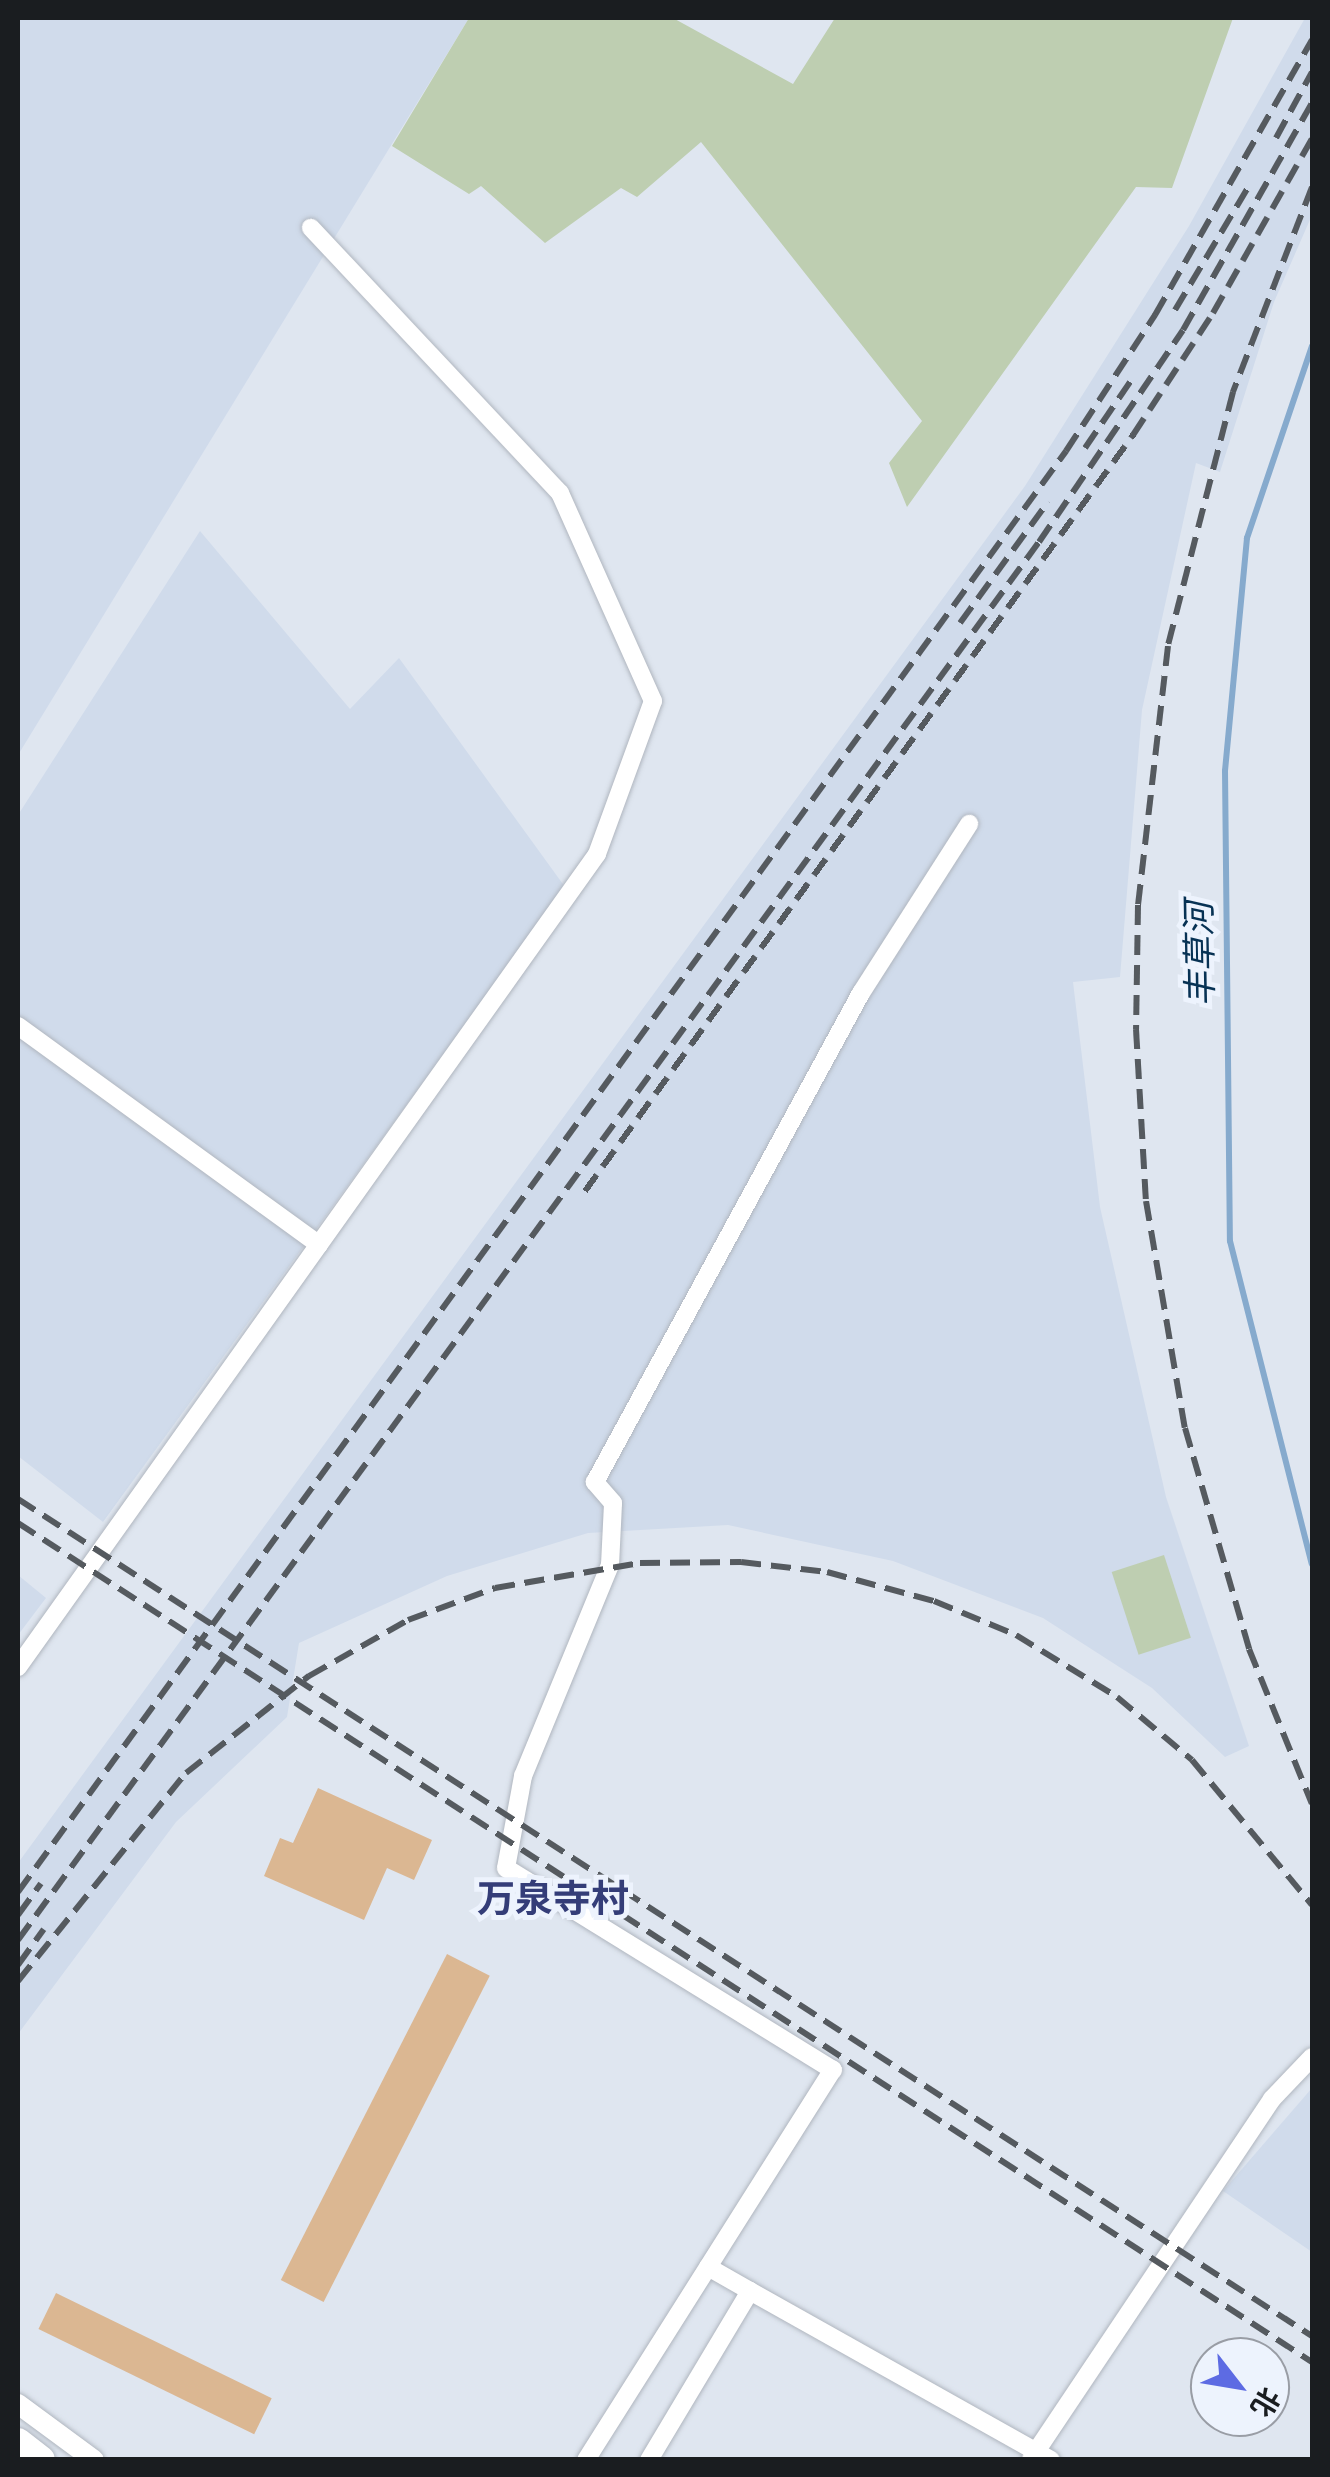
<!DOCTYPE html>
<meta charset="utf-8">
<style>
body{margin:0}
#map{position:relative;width:1330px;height:2477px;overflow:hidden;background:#dfe6f0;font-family:"Sofia Sans Condensed","Noto Sans SC",sans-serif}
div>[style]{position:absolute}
.built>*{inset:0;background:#d0dbeb}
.green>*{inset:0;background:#beceb1;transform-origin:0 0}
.stream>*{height:6px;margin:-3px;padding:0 3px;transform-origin:3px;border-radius:3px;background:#86aacd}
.building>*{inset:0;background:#dbb792;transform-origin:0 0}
.roads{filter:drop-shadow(0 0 2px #b0b6bf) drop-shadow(0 0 2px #b0b6bf)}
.minor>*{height:18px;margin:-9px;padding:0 9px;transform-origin:9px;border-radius:9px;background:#fff}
.tertiary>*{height:20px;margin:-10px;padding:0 10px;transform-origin:10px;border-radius:10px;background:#fff}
.trunk>*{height:28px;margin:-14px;padding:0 14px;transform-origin:14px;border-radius:14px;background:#fff}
.rail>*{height:6px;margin-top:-3px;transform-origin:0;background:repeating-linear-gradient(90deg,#555a5f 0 20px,transparent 0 30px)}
span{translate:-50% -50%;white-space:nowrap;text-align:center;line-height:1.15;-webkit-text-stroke:10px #edf3fd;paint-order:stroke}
.water-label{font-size:35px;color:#073254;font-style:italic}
.quarter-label{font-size:38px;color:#343d78;font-weight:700}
.frame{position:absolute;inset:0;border:20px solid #1a1d20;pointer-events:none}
.north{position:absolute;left:1190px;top:2337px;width:100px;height:100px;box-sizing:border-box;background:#edf3fd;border:2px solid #999da5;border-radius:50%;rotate:121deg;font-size:28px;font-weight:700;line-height:40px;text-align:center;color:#1a1d20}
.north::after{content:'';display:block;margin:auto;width:35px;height:45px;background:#5d6be3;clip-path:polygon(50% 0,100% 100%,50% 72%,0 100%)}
</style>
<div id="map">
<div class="built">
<i style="clip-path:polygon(18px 18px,469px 18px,18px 755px)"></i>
<i style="clip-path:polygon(1305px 18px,1312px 18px,1312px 215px,1274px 302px,1220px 472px,1196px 463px,1142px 710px,1120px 977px,1073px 982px,1100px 1207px,1166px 1497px,1249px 1746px,1225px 1757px,1152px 1688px,1043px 1618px,893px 1561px,728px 1525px,588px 1533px,447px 1576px,299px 1643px,287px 1717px,176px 1822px,18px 2034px,18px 1863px,1025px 486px,1189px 226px)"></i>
<i style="clip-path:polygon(200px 531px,350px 709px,399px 658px,565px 887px,103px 1522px,18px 1456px,18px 815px)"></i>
<i style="clip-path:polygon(18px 1575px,46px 1598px,18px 1635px)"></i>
<i style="clip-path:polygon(1312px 2088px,1312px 2252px,1223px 2191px)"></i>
</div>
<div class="green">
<i style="clip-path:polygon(469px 18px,673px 18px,793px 84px,835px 18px,1233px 18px,1172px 188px,1136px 187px,907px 507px,889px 463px,922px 421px,701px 142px,637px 197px,621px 188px,545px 243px,481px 186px,469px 194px,392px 146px)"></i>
<i style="left:1164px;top:1555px;width:87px;height:55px;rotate:72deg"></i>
</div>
<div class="stream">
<i style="left:1312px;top:346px;width:203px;rotate:108.7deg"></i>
<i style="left:1247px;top:538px;width:234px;rotate:95.4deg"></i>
<i style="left:1225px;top:771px;width:470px;rotate:89.4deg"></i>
<i style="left:1230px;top:1241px;width:333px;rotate:75.8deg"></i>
</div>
<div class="building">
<i style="clip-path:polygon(318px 1788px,432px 1840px,414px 1880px,387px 1868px,364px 1920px,264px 1876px,280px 1838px,293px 1843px)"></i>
<i style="left:447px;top:1954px;width:48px;height:366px;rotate:27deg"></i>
<i style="left:56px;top:2293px;width:240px;height:40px;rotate:26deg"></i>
</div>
<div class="roads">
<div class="minor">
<i style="left:18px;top:1026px;width:372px;rotate:36deg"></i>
<i style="left:18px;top:1667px;width:998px;rotate:-54.54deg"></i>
<i style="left:597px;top:854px;width:163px;rotate:-69.9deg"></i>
<i style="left:653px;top:701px;width:228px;rotate:-114.1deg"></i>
<i style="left:560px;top:493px;width:364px;rotate:-133.2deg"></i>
<i style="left:708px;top:2267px;width:48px;rotate:29.7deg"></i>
<i style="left:1031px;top:2459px;width:433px;rotate:-56.2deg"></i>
<i style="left:1272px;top:2099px;width:58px;rotate:-46.4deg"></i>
<i style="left:586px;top:2460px;width:462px;rotate:-57.7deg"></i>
<i style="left:833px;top:2070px;width:384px;rotate:-148.3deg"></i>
<i style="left:506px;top:1868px;width:94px;rotate:-79.5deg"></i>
<i style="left:523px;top:1776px;width:228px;rotate:-67.6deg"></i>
<i style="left:610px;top:1565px;width:62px;rotate:-87.2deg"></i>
<i style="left:613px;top:1503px;width:28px;rotate:-131deg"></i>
<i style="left:595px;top:1482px;width:557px;rotate:-61.46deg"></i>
<i style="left:861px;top:993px;width:201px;rotate:-57.4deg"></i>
<i style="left:649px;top:2460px;width:197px;rotate:-59.1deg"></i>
<i style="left:750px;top:2291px;width:345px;rotate:29.3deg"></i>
</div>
<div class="tertiary">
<i style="left:18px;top:2404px;width:94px;rotate:36.4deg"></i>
</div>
<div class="trunk">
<i style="left:18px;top:2442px;width:29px;rotate:38deg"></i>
</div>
</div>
<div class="rail">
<i style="left:1276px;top:138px;width:75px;rotate:-61.4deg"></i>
<i style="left:1312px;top:187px;width:220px;rotate:111.1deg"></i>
<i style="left:1233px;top:392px;width:262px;rotate:104.4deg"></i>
<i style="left:1168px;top:646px;width:261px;rotate:96.6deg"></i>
<i style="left:1138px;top:905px;width:124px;rotate:90.9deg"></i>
<i style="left:1136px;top:1029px;width:172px;rotate:86.7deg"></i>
<i style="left:1146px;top:1201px;width:230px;rotate:80.3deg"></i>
<i style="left:1185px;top:1428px;width:230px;rotate:73.8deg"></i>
<i style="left:1249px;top:1649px;width:167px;rotate:67.9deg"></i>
<i style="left:1175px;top:310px;width:144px;rotate:-59.2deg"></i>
<i style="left:1085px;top:448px;width:80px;rotate:-55.7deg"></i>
<i style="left:960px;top:623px;width:150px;rotate:-54deg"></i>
<i style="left:585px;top:1191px;width:934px;rotate:-54.06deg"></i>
<i style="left:1133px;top:435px;width:146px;rotate:-56.7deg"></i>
<i style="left:1213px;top:313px;width:200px;rotate:-60.4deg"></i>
<i style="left:18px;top:1499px;width:1541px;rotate:32.9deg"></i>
<i style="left:18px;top:1523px;width:1542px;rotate:32.96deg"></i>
<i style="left:18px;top:1892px;width:1782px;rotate:-53.97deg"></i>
<i style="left:1066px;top:451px;width:163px;rotate:-56.8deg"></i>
<i style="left:1155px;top:315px;width:317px;rotate:-60.3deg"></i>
<i style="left:18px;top:1915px;width:39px;rotate:-54deg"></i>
<i style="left:18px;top:1940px;width:1731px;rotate:-53.86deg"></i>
<i style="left:1039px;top:542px;width:256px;rotate:-55.8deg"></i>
<i style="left:1183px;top:330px;width:261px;rotate:-60.4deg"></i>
<i style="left:18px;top:1965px;width:44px;rotate:-54.2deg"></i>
<i style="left:18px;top:1981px;width:267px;rotate:-51.1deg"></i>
<i style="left:186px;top:1773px;width:157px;rotate:-38.3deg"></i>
<i style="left:309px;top:1676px;width:114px;rotate:-29.5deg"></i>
<i style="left:408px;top:1620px;width:93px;rotate:-20.2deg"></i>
<i style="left:495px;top:1588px;width:147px;rotate:-9.8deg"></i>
<i style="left:640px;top:1563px;width:101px;rotate:-0.6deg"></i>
<i style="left:741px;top:1562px;width:87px;rotate:6.6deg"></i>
<i style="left:827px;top:1572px;width:111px;rotate:15.2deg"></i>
<i style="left:934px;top:1601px;width:89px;rotate:22.5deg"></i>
<i style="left:1016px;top:1635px;width:119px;rotate:31.5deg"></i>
<i style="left:1117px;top:1697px;width:98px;rotate:40deg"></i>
<i style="left:1192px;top:1760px;width:188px;rotate:50.4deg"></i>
</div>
<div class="water-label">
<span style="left:1202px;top:954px;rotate:-91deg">丰草河</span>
</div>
<div class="quarter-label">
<span style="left:553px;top:1901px">万泉寺村</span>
</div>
<div class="frame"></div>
<div class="north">北</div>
</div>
